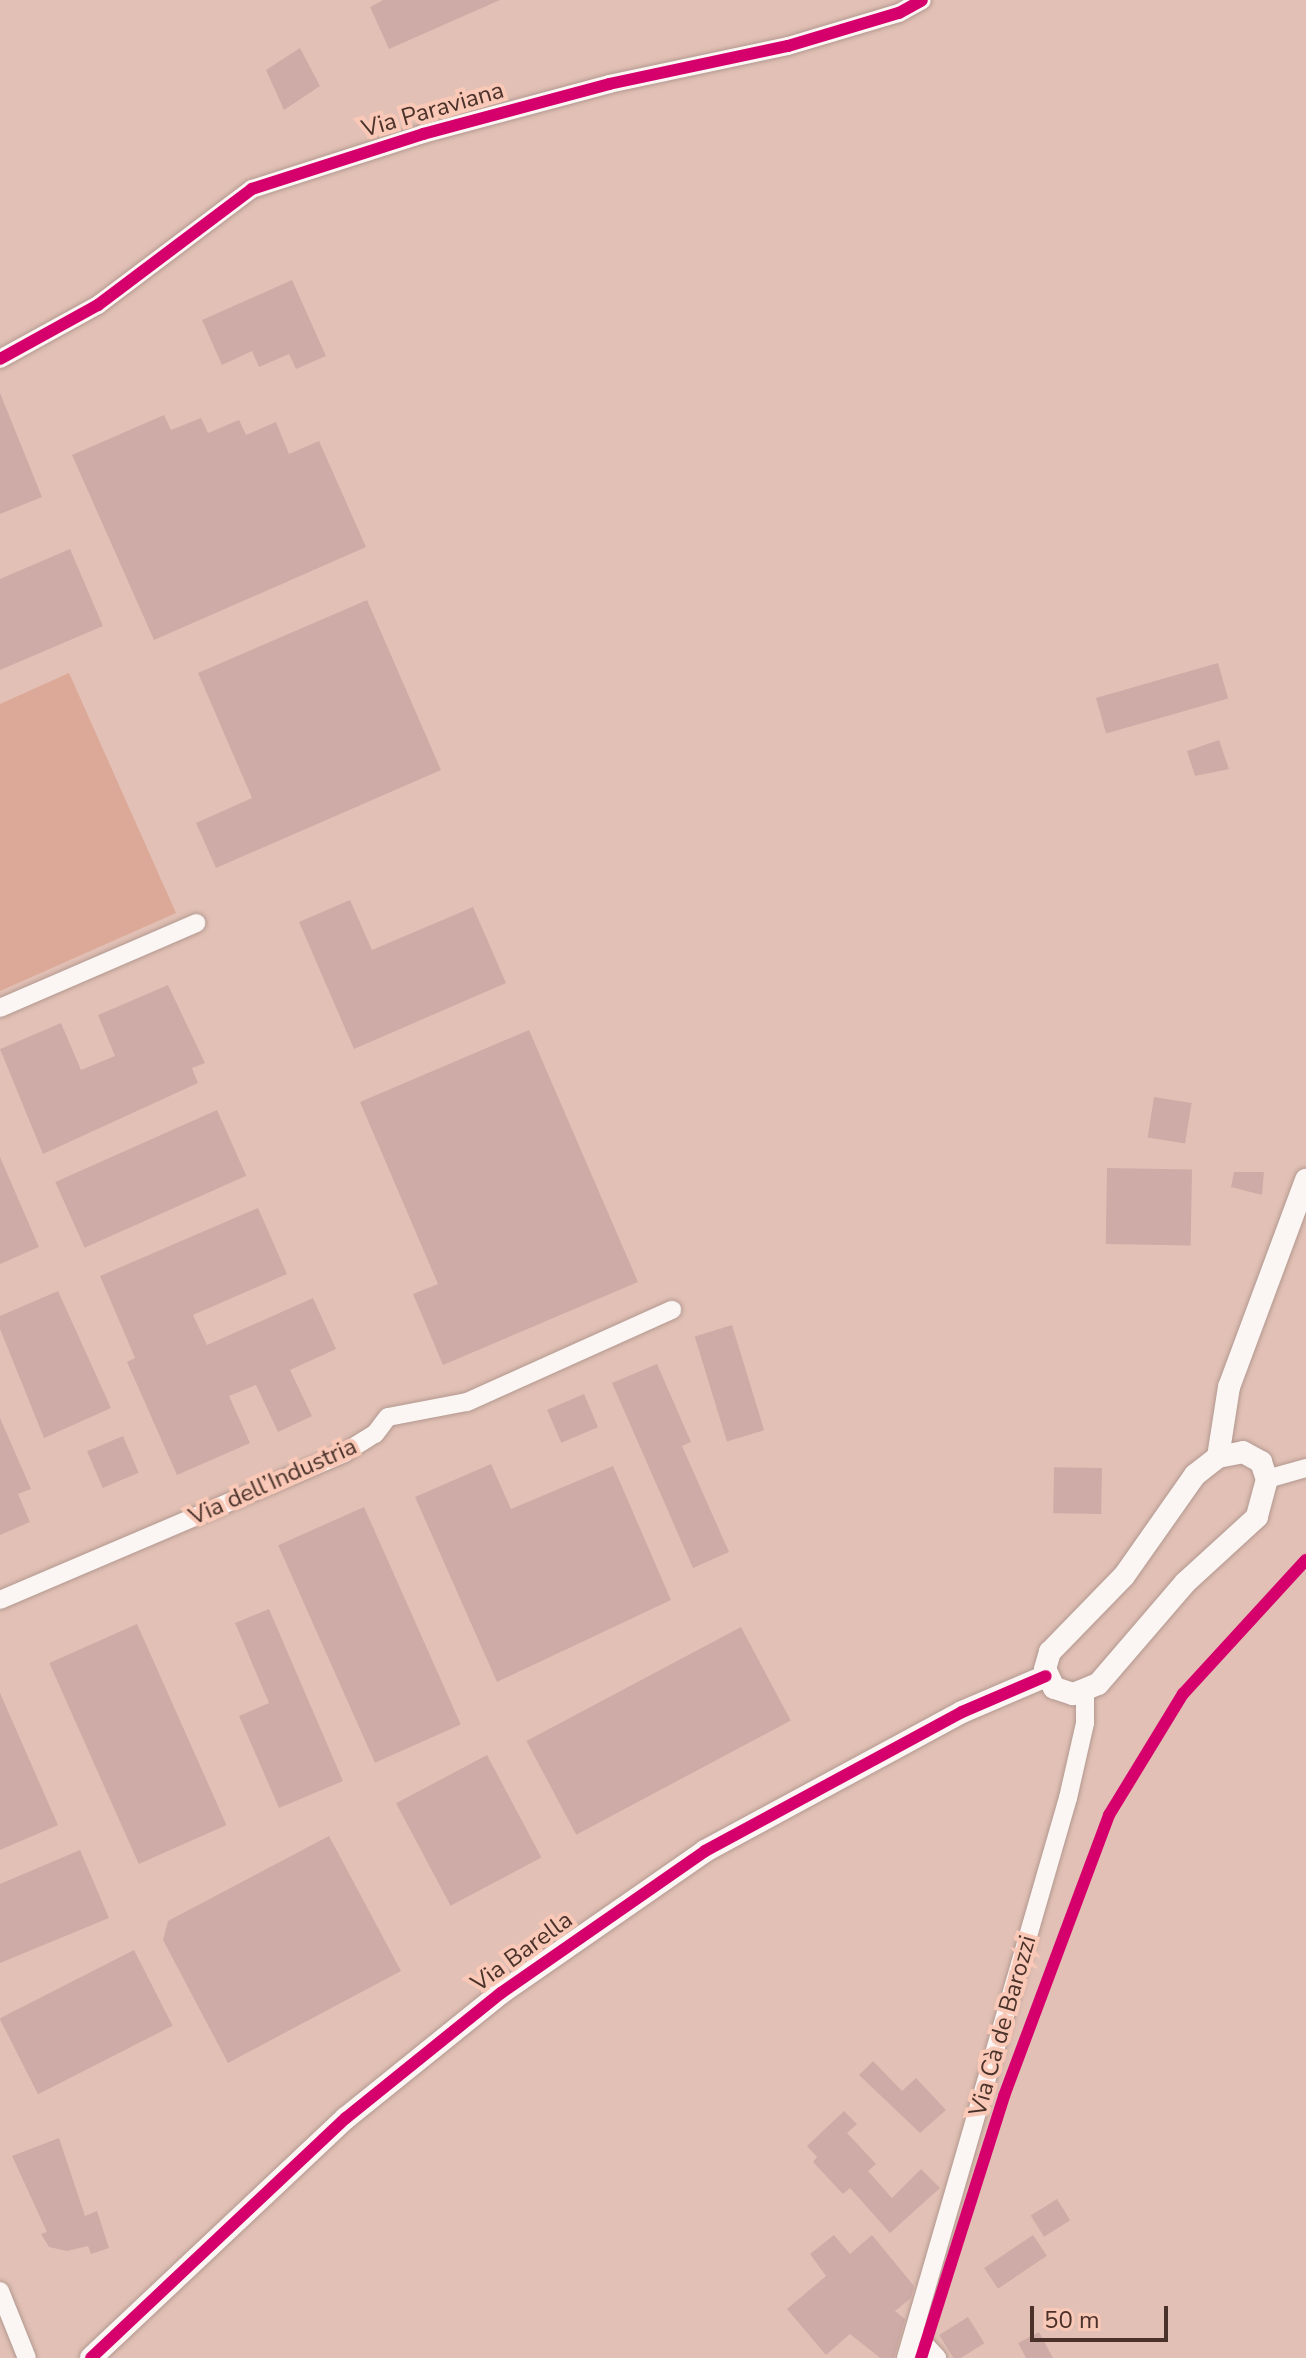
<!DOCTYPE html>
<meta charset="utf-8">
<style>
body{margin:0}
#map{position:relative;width:1306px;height:2358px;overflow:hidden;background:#e2c0b5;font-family:"Nunito Sans",sans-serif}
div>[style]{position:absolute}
.green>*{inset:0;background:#dca998}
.building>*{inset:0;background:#cfaba7;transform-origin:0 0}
.roads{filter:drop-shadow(0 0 2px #b2988f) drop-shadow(0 0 2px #b2988f)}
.minor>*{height:18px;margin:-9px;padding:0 9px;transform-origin:9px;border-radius:9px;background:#fbf6f4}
.tertiary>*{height:22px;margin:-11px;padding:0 11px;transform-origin:11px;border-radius:11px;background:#fbf6f4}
.cycleway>*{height:12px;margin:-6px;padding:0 6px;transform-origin:6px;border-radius:6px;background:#d6006c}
span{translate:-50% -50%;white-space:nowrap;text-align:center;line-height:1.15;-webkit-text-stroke:8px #f9c8b7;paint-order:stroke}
.street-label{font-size:24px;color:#4a322a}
.scale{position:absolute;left:1030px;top:2306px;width:138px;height:36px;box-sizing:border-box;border:4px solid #4a322a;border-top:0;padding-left:10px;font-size:24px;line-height:28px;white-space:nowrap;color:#4a322a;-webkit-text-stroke:6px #f9c8b7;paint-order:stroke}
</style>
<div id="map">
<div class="green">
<i style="clip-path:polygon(69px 673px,176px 913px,0 991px,0 704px)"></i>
</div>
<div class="building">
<i style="clip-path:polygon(383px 0,500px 0,389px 49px,370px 7px)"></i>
<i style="clip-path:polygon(300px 48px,320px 86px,284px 110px,266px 70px)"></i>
<i style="clip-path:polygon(292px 280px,326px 356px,296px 369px,289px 354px,259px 367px,252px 351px,222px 365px,202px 320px)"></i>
<i style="clip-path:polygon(0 393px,42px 497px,0 514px)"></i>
<i style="clip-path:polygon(164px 415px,171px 430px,201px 418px,208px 433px,239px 420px,246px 435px,276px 422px,289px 454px,319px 441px,366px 547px,154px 640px,72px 455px)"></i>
<i style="clip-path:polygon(70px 549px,103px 626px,0 670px,0 579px)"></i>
<i style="clip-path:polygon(367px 600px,441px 770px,216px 868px,196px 823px,252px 798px,198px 673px)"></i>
<i style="left:1218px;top:663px;width:37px;height:127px;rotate:74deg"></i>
<i style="clip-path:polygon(1219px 740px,1229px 769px,1195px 776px,1187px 751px)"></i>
<i style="clip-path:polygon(350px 900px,372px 950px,473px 907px,506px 983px,354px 1049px,299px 922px)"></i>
<i style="clip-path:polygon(168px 985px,205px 1063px,192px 1068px,198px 1083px,43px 1154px,0 1049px,61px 1023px,81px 1070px,115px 1056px,98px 1015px)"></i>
<i style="clip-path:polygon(529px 1030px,638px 1282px,443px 1365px,413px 1294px,438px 1284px,360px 1102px)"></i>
<i style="left:1154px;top:1097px;width:38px;height:41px;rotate:9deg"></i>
<i style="left:217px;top:1110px;width:72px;height:177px;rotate:66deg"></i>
<i style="clip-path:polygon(0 1157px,39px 1247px,0 1264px)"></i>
<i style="left:1107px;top:1168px;width:85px;height:76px;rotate:1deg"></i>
<i style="clip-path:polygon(1234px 1172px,1264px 1172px,1262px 1195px,1231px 1187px)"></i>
<i style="clip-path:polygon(258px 1208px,287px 1274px,193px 1315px,207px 1345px,313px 1298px,336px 1349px,290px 1370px,312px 1416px,278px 1432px,256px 1385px,229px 1396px,250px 1443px,177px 1475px,127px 1362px,135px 1358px,100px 1276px)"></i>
<i style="clip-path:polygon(58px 1291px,111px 1408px,44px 1438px,0 1329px,0 1316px)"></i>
<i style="left:732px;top:1325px;width:110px;height:39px;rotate:73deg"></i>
<i style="clip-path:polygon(657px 1364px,691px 1442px,682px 1446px,729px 1552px,693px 1568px,612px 1383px)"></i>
<i style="left:584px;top:1394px;width:36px;height:40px;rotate:67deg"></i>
<i style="clip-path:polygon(0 1418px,31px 1489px,18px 1494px,30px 1522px,0 1535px)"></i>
<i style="left:123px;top:1436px;width:40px;height:39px;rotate:67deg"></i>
<i style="clip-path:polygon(491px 1464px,511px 1509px,613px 1466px,671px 1600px,497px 1682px,415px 1497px)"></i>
<i style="left:1102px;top:1468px;width:46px;height:48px;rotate:91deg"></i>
<i style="left:364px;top:1507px;width:238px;height:94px;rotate:66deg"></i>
<i style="clip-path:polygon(269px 1609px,343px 1781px,279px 1808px,239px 1716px,269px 1703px,235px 1623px)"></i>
<i style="left:137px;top:1624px;width:220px;height:96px;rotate:66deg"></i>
<i style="left:741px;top:1627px;width:106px;height:243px;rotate:62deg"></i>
<i style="clip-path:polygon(0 1693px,58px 1825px,0 1850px)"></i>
<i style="left:487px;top:1755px;width:116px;height:103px;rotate:62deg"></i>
<i style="clip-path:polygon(329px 1836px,401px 1971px,228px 2063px,163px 1940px,168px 1921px)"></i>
<i style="clip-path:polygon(80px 1850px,109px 1918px,0 1963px,0 1884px)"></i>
<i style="left:134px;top:1950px;width:85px;height:151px;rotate:63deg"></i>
<i style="clip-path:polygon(873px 2061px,902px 2091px,916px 2078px,946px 2110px,920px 2133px,859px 2075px)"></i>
<i style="clip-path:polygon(844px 2111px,857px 2124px,847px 2133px,876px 2164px,868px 2171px,892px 2198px,921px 2169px,940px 2188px,890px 2233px,850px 2188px,843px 2194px,813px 2162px,817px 2157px,807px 2146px)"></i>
<i style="clip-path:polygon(59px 2138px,85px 2216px,97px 2211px,109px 2248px,91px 2254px,88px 2246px,67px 2251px,49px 2247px,41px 2234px,47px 2232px,12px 2156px)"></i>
<i style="left:1057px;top:2199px;width:25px;height:31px;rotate:58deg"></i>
<i style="clip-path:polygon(834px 2235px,850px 2254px,872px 2235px,914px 2286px,911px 2298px,895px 2311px,905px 2319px,894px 2358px,880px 2358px,850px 2334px,826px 2355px,787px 2309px,826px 2276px,810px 2254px)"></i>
<i style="left:1033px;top:2235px;width:25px;height:59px;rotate:56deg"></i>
<i style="left:968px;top:2317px;width:31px;height:34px;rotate:58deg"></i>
<i style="clip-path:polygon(1039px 2332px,1053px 2358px,1026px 2358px,1018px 2343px)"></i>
</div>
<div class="roads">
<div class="minor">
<i style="left:0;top:359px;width:112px;rotate:-28.9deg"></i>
<i style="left:98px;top:305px;width:193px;rotate:-37deg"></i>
<i style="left:252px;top:189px;width:180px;rotate:-17.8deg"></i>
<i style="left:423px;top:134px;width:193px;rotate:-15deg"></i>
<i style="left:609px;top:84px;width:183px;rotate:-12deg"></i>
<i style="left:788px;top:46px;width:116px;rotate:-16.6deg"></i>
<i style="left:899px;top:13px;width:26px;rotate:-29deg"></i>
<i style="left:0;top:1008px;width:214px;rotate:-23.4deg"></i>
<i style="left:1267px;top:1479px;width:41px;rotate:-15.8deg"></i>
<i style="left:0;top:1600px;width:374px;rotate:-23.1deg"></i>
<i style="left:344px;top:1453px;width:36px;rotate:-32deg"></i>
<i style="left:375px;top:1434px;width:21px;rotate:-53deg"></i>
<i style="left:388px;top:1417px;width:80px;rotate:-10.8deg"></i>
<i style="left:467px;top:1402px;width:225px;rotate:-24.2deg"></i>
<i style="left:0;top:2291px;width:72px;rotate:68.1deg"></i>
<i style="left:914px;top:2333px;width:34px;rotate:47deg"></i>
<i style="left:906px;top:2358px;width:583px;rotate:-73.87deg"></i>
<i style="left:1068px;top:1798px;width:77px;rotate:-77.2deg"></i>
<i style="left:1085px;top:1723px;width:32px;rotate:-90deg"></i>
</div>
<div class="tertiary">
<i style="left:1243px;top:1452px;width:21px;rotate:29deg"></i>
<i style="left:1261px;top:1462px;width:18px;rotate:71deg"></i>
<i style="left:1267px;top:1479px;width:39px;rotate:105deg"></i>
<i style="left:1257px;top:1517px;width:98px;rotate:137.5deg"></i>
<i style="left:1185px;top:1583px;width:133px;rotate:130.7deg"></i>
<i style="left:1098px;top:1684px;width:27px;rotate:158deg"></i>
<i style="left:1073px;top:1694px;width:20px;rotate:-162deg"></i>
<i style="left:1054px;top:1688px;width:21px;rotate:-115deg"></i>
<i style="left:1045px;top:1669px;width:18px;rotate:-74deg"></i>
<i style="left:1050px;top:1652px;width:106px;rotate:-45.8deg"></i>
<i style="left:1124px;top:1576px;width:123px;rotate:-54.9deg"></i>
<i style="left:1195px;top:1475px;width:29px;rotate:-38deg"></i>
<i style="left:1218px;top:1457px;width:25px;rotate:-11deg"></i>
<i style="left:1218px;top:1457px;width:71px;rotate:-81.1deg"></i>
<i style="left:1229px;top:1387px;width:221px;rotate:-69.6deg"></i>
<i style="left:91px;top:2358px;width:350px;rotate:-43.3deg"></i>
<i style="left:346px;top:2118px;width:199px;rotate:-38.9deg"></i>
<i style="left:501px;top:1993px;width:249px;rotate:-34.8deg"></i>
<i style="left:705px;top:1851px;width:292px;rotate:-28.4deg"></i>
<i style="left:962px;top:1712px;width:91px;rotate:-23.2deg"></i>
</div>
</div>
<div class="cycleway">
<i style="left:0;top:359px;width:112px;rotate:-28.9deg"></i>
<i style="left:98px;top:305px;width:193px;rotate:-37deg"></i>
<i style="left:252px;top:189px;width:180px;rotate:-17.8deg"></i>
<i style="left:423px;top:134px;width:193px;rotate:-15deg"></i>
<i style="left:609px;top:84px;width:183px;rotate:-12deg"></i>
<i style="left:788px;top:46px;width:116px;rotate:-16.6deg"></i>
<i style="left:899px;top:13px;width:26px;rotate:-29deg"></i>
<i style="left:91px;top:2358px;width:350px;rotate:-43.3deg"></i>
<i style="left:346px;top:2118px;width:199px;rotate:-38.9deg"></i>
<i style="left:501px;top:1993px;width:249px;rotate:-34.8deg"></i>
<i style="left:705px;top:1851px;width:292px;rotate:-28.4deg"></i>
<i style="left:962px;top:1712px;width:91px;rotate:-23.2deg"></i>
<i style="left:921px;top:2358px;width:275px;rotate:-72.4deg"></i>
<i style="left:1004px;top:2096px;width:300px;rotate:-69.5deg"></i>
<i style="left:1109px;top:1815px;width:142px;rotate:-58.6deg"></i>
<i style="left:1183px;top:1694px;width:182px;rotate:-47.5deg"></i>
</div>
<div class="street-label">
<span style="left:433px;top:110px;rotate:-16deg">Via Paraviana</span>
<span style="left:273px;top:1482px;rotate:-24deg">Via dell’Industria</span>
<span style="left:522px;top:1952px;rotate:-36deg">Via Barella</span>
<span style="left:1003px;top:2026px;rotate:-74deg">Via Cà de Barozzi</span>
</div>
<div class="scale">50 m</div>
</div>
